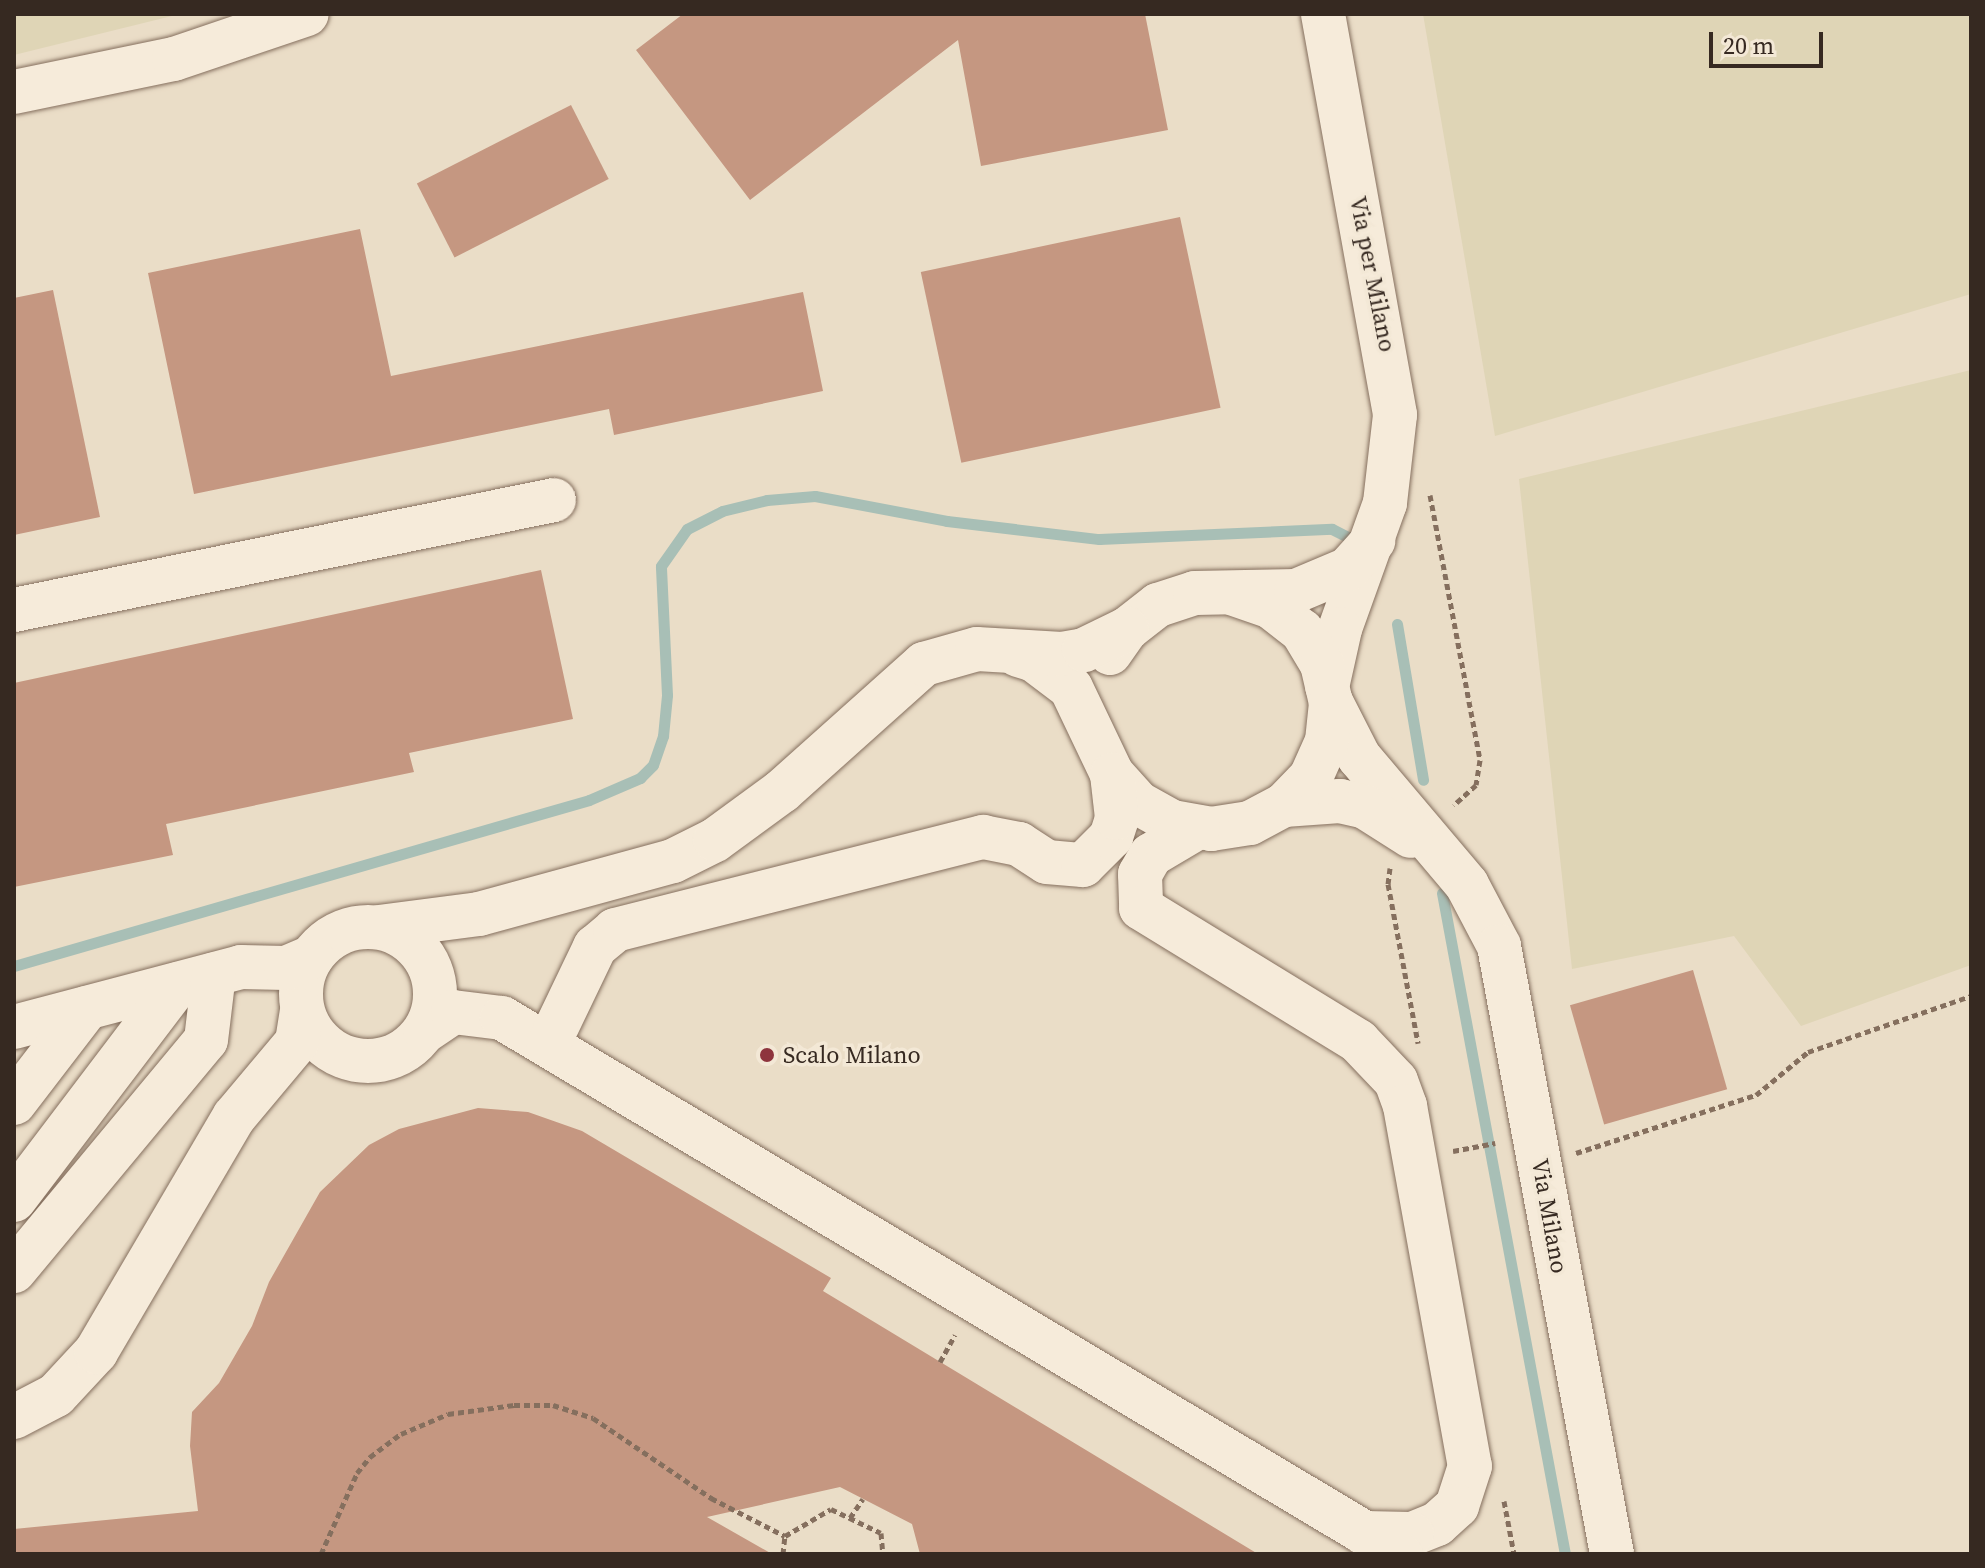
<!DOCTYPE html>
<style>
body{margin:0}
#map{position:relative;width:1985px;height:1568px;overflow:hidden;background:#eaddc7;font-family:"Source Serif 4",serif}
div>[style]{position:absolute}
.farmland>*{inset:0;background:#dfd5b6}
.stream>*{height:11px;margin:-5.5px;padding:0 5.5px;transform-origin:5.5px;border-radius:5.5px;background:#a8bfb6}
.building>*{inset:0;background:#c59781;transform-origin:0 0}
.path>*{height:5px;margin-top:-2.5px;transform-origin:0;background:repeating-linear-gradient(90deg,#856f5e 0 6px,transparent 0 10px)}
.roads{filter:drop-shadow(0 0 2px #856f5e) drop-shadow(0 0 2px #856f5e)}
.minor>*{height:44px;margin:-22px;padding:0 22px;transform-origin:22px;border-radius:22px;background:#f6ebda}
.minor>.ring{margin:-22px;padding:0;box-sizing:content-box;background:none;border:44px solid #f6ebda;border-radius:50%}
.dots>*{width:22px;height:22px;translate:-50% -50%;box-sizing:border-box;border:4px solid #f3e8d6;border-radius:50%}
span{translate:-50% -50%;white-space:nowrap;text-align:center;line-height:1.15;-webkit-text-stroke:7px #f3e8d6;paint-order:stroke}
.street-label{font-size:24px;color:#362921}
.poi-label{font-size:24px;color:#362921}
.left{translate:0 -50%;text-align:left}
.frame{position:absolute;inset:0;border:16px solid #362921;pointer-events:none}
.scale{position:absolute;left:1709px;top:32px;width:114px;height:36px;box-sizing:border-box;border:4px solid #362921;border-top:0;padding-left:10px;font-size:24px;line-height:28px;white-space:nowrap;color:#362921;-webkit-text-stroke:6px #f3e8d6;paint-order:stroke}
</style>
<div id="map">
<div class="farmland">
<i style="clip-path:polygon(14px 14px,180px 14px,14px 55px)"></i>
<i style="clip-path:polygon(1423px 14px,1971px 14px,1971px 294px,1495px 436px)"></i>
<i style="clip-path:polygon(1971px 370px,1971px 965px,1801px 1026px,1734px 936px,1572px 969px,1519px 479px)"></i>
</div>
<div class="stream">
<i style="left:1397px;top:624px;width:158px;rotate:80.5deg"></i>
<i style="left:1442px;top:893px;width:672px;rotate:79.46deg"></i>
<i style="left:14px;top:966px;width:598px;rotate:-16.1deg"></i>
<i style="left:589px;top:800px;width:56px;rotate:-23.3deg"></i>
<i style="left:640px;top:778px;width:18px;rotate:-45deg"></i>
<i style="left:653px;top:765px;width:31px;rotate:-71deg"></i>
<i style="left:663px;top:736px;width:41px;rotate:-84.4deg"></i>
<i style="left:667px;top:695px;width:129px;rotate:-92.7deg"></i>
<i style="left:661px;top:566px;width:45px;rotate:-54.9deg"></i>
<i style="left:687px;top:529px;width:39px;rotate:-27deg"></i>
<i style="left:722px;top:511px;width:46px;rotate:-13.7deg"></i>
<i style="left:767px;top:500px;width:48px;rotate:-4.8deg"></i>
<i style="left:815px;top:496px;width:134px;rotate:10.7deg"></i>
<i style="left:947px;top:521px;width:153px;rotate:6.8deg"></i>
<i style="left:1099px;top:539px;width:233px;rotate:-2.5deg"></i>
<i style="left:1332px;top:529px;width:29px;rotate:27deg"></i>
</div>
<div class="building">
<i style="clip-path:polygon(683px 14px,1145px 14px,1168px 130px,981px 166px,958px 40px,750px 200px,636px 50px)"></i>
<i style="left:571px;top:105px;width:83px;height:173px;rotate:63deg"></i>
<i style="left:1180px;top:217px;width:195px;height:265px;rotate:78deg"></i>
<i style="clip-path:polygon(360px 229px,391px 376px,803px 292px,823px 391px,614px 435px,609px 409px,194px 494px,148px 273px)"></i>
<i style="clip-path:polygon(53px 290px,100px 517px,14px 535px,14px 298px)"></i>
<i style="clip-path:polygon(541px 570px,573px 719px,409px 753px,414px 772px,166px 824px,173px 855px,14px 887px,14px 683px)"></i>
<i style="left:1693px;top:970px;width:124px;height:128px;rotate:74deg"></i>
<i style="clip-path:polygon(478px 1108px,528px 1112px,582px 1131px,831px 1278px,823px 1291px,1258px 1554px,920px 1554px,912px 1524px,840px 1487px,707px 1517px,772px 1554px,14px 1554px,14px 1529px,198px 1511px,190px 1446px,192px 1412px,219px 1383px,252px 1326px,269px 1282px,320px 1192px,369px 1145px,399px 1129px)"></i>
</div>
<div class="path">
<i style="left:1430px;top:495px;width:270px;rotate:79.3deg"></i>
<i style="left:1480px;top:760px;width:25px;rotate:99deg"></i>
<i style="left:1476px;top:785px;width:30px;rotate:138deg"></i>
<i style="left:1390px;top:868px;width:16px;rotate:97deg"></i>
<i style="left:1388px;top:884px;width:162px;rotate:79.3deg"></i>
<i style="left:1453px;top:1151px;width:43px;rotate:-10.8deg"></i>
<i style="left:1576px;top:1153px;width:189px;rotate:-17.9deg"></i>
<i style="left:1756px;top:1095px;width:67px;rotate:-39.6deg"></i>
<i style="left:1808px;top:1052px;width:172px;rotate:-19deg"></i>
<i style="left:940px;top:1362px;width:31px;rotate:-61deg"></i>
<i style="left:1504px;top:1501px;width:54px;rotate:79.3deg"></i>
<i style="left:850px;top:1518px;width:23px;rotate:-56deg"></i>
<i style="left:785px;top:1536px;width:53px;rotate:-30.4deg"></i>
<i style="left:831px;top:1509px;width:55px;rotate:25.6deg"></i>
<i style="left:881px;top:1533px;width:21px;rotate:85deg"></i>
<i style="left:321px;top:1554px;width:89px;rotate:-66deg"></i>
<i style="left:357px;top:1473px;width:21px;rotate:-51deg"></i>
<i style="left:370px;top:1457px;width:39px;rotate:-37deg"></i>
<i style="left:401px;top:1434px;width:51px;rotate:-23.1deg"></i>
<i style="left:448px;top:1414px;width:67px;rotate:-7.8deg"></i>
<i style="left:514px;top:1405px;width:39px"></i>
<i style="left:553px;top:1405px;width:42px;rotate:18deg"></i>
<i style="left:593px;top:1418px;width:143px;rotate:34.1deg"></i>
<i style="left:711px;top:1498px;width:83px;rotate:27.2deg"></i>
<i style="left:783px;top:1554px;width:18px;rotate:-84deg"></i>
</div>
<div class="roads">
<div class="minor">
<i style="left:1323px;top:14px;width:407px;rotate:79.8deg"></i>
<i style="left:1395px;top:415px;width:89px;rotate:96.5deg"></i>
<i style="left:1385px;top:503px;width:134px;rotate:109.7deg"></i>
<i style="left:1340px;top:629px;width:59px;rotate:102.6deg"></i>
<i style="left:14px;top:92px;width:163px;rotate:-11.7deg"></i>
<i style="left:174px;top:59px;width:140px;rotate:-18.7deg"></i>
<i style="left:1234px;top:594px;width:39px;rotate:19deg"></i>
<i style="left:1271px;top:607px;width:39px;rotate:38deg"></i>
<i style="left:1302px;top:631px;width:39px;rotate:59deg"></i>
<i style="left:1322px;top:664px;width:39px;rotate:77deg"></i>
<i style="left:1331px;top:702px;width:62px;rotate:63deg"></i>
<i style="left:1359px;top:757px;width:167px;rotate:49.8deg"></i>
<i style="left:1467px;top:885px;width:69px;rotate:62.3deg"></i>
<i style="left:1499px;top:946px;width:618px;rotate:79.47deg"></i>
<i style="left:14px;top:610px;width:551px;rotate:-11.51deg"></i>
<i style="left:1110px;top:653px;width:29px;rotate:-55deg"></i>
<i style="left:1127px;top:629px;width:39px;rotate:-38deg"></i>
<i style="left:1158px;top:605px;width:39px;rotate:-18deg"></i>
<i style="left:1195px;top:593px;width:101px;rotate:-1.1deg"></i>
<i style="left:1296px;top:591px;width:56px;rotate:-22.9deg"></i>
<i style="left:1348px;top:569px;width:38px;rotate:-48deg"></i>
<i style="left:1018px;top:655px;width:17px;rotate:17deg"></i>
<i style="left:1034px;top:660px;width:46px;rotate:37.1deg"></i>
<i style="left:1071px;top:688px;width:95px;rotate:64.5deg"></i>
<i style="left:1112px;top:774px;width:39px;rotate:48deg"></i>
<i style="left:1138px;top:803px;width:39px;rotate:29deg"></i>
<i style="left:1172px;top:822px;width:40px;rotate:10deg"></i>
<i style="left:1211px;top:829px;width:39px;rotate:-9deg"></i>
<i style="left:1250px;top:823px;width:38px;rotate:-28deg"></i>
<i style="left:1284px;top:805px;width:56px;rotate:-4.1deg"></i>
<i style="left:1340px;top:801px;width:26px;rotate:13deg"></i>
<i style="left:1365px;top:807px;width:54px;rotate:32.2deg"></i>
<i style="left:1284px;top:805px;width:39px;rotate:-46deg"></i>
<i style="left:1311px;top:777px;width:39px;rotate:-66deg"></i>
<i style="left:1327px;top:741px;width:39px;rotate:-84deg"></i>
<i style="left:1198px;top:827px;width:55px;rotate:149.2deg"></i>
<i style="left:1151px;top:855px;width:22px;rotate:120deg"></i>
<i style="left:1140px;top:874px;width:34px;rotate:88deg"></i>
<i style="left:1141px;top:908px;width:255px;rotate:31.5deg"></i>
<i style="left:1358px;top:1041px;width:55px;rotate:46.5deg"></i>
<i style="left:1396px;top:1081px;width:27px;rotate:70deg"></i>
<i style="left:1405px;top:1106px;width:366px;rotate:79.8deg"></i>
<i style="left:1470px;top:1466px;width:42px;rotate:108deg"></i>
<i style="left:1457px;top:1506px;width:27px;rotate:138deg"></i>
<i style="left:1437px;top:1524px;width:27px;rotate:158deg"></i>
<i style="left:1412px;top:1534px;width:48px;rotate:-178.8deg"></i>
<i class="ring" style="left:301px;top:927px;width:90px;height:90px"></i>
<i style="left:379px;top:927px;width:101px;rotate:-7.4deg"></i>
<i style="left:479px;top:914px;width:201px;rotate:-15.3deg"></i>
<i style="left:673px;top:861px;width:47px;rotate:-26.6deg"></i>
<i style="left:715px;top:840px;width:83px;rotate:-36.2deg"></i>
<i style="left:782px;top:791px;width:191px;rotate:-41.8deg"></i>
<i style="left:924px;top:664px;width:55px;rotate:-15.8deg"></i>
<i style="left:977px;top:649px;width:85px;rotate:3.4deg"></i>
<i style="left:1062px;top:654px;width:22px;rotate:-10deg"></i>
<i style="left:1084px;top:650px;width:48px;rotate:-26deg"></i>
<i style="left:14px;top:1027px;width:235px;rotate:-14.8deg"></i>
<i style="left:241px;top:967px;width:45px;rotate:1.3deg"></i>
<i style="left:286px;top:968px;width:28px;rotate:-23deg"></i>
<i style="left:425px;top:1031px;width:34px;rotate:-34deg"></i>
<i style="left:453px;top:1012px;width:49px;rotate:7deg"></i>
<i style="left:502px;top:1018px;width:1046px;rotate:30.83deg"></i>
<i style="left:548px;top:1045px;width:109px;rotate:-64.4deg"></i>
<i style="left:595px;top:947px;width:26px;rotate:-40deg"></i>
<i style="left:615px;top:930px;width:380px;rotate:-14.2deg"></i>
<i style="left:983px;top:837px;width:37px;rotate:11deg"></i>
<i style="left:1019px;top:844px;width:33px;rotate:33deg"></i>
<i style="left:1047px;top:862px;width:36px;rotate:5deg"></i>
<i style="left:1083px;top:865px;width:40px;rotate:-45deg"></i>
<i style="left:1111px;top:837px;width:20px;rotate:-72deg"></i>
<i style="left:1117px;top:818px;width:44px;rotate:-96.5deg"></i>
<i style="left:14px;top:1103px;width:120px;rotate:-52.5deg"></i>
<i style="left:14px;top:1200px;width:271px;rotate:-52.8deg"></i>
<i style="left:14px;top:1271px;width:300px;rotate:-50.3deg"></i>
<i style="left:206px;top:1040px;width:66px;rotate:-83.1deg"></i>
<i style="left:14px;top:1417px;width:47px;rotate:-27.6deg"></i>
<i style="left:56px;top:1395px;width:59px;rotate:-47.1deg"></i>
<i style="left:96px;top:1352px;width:273px;rotate:-59.6deg"></i>
<i style="left:234px;top:1117px;width:98px;rotate:-50deg"></i>
<i style="left:297px;top:1042px;width:31px;rotate:-81deg"></i>
</div>
</div>
<div class="dots">
<i style="left:767px;top:1055px;background:#8e343d"></i>
</div>
<div class="street-label">
<span style="left:1373px;top:274px;rotate:79deg">Via per Milano</span>
<span style="left:1550px;top:1216px;rotate:80deg">Via Milano</span>
</div>
<div class="poi-label">
<span class="left" style="left:783px;top:1055px">Scalo Milano</span>
</div>
<div class="frame"></div>
<div class="scale">20 m</div>
</div>
